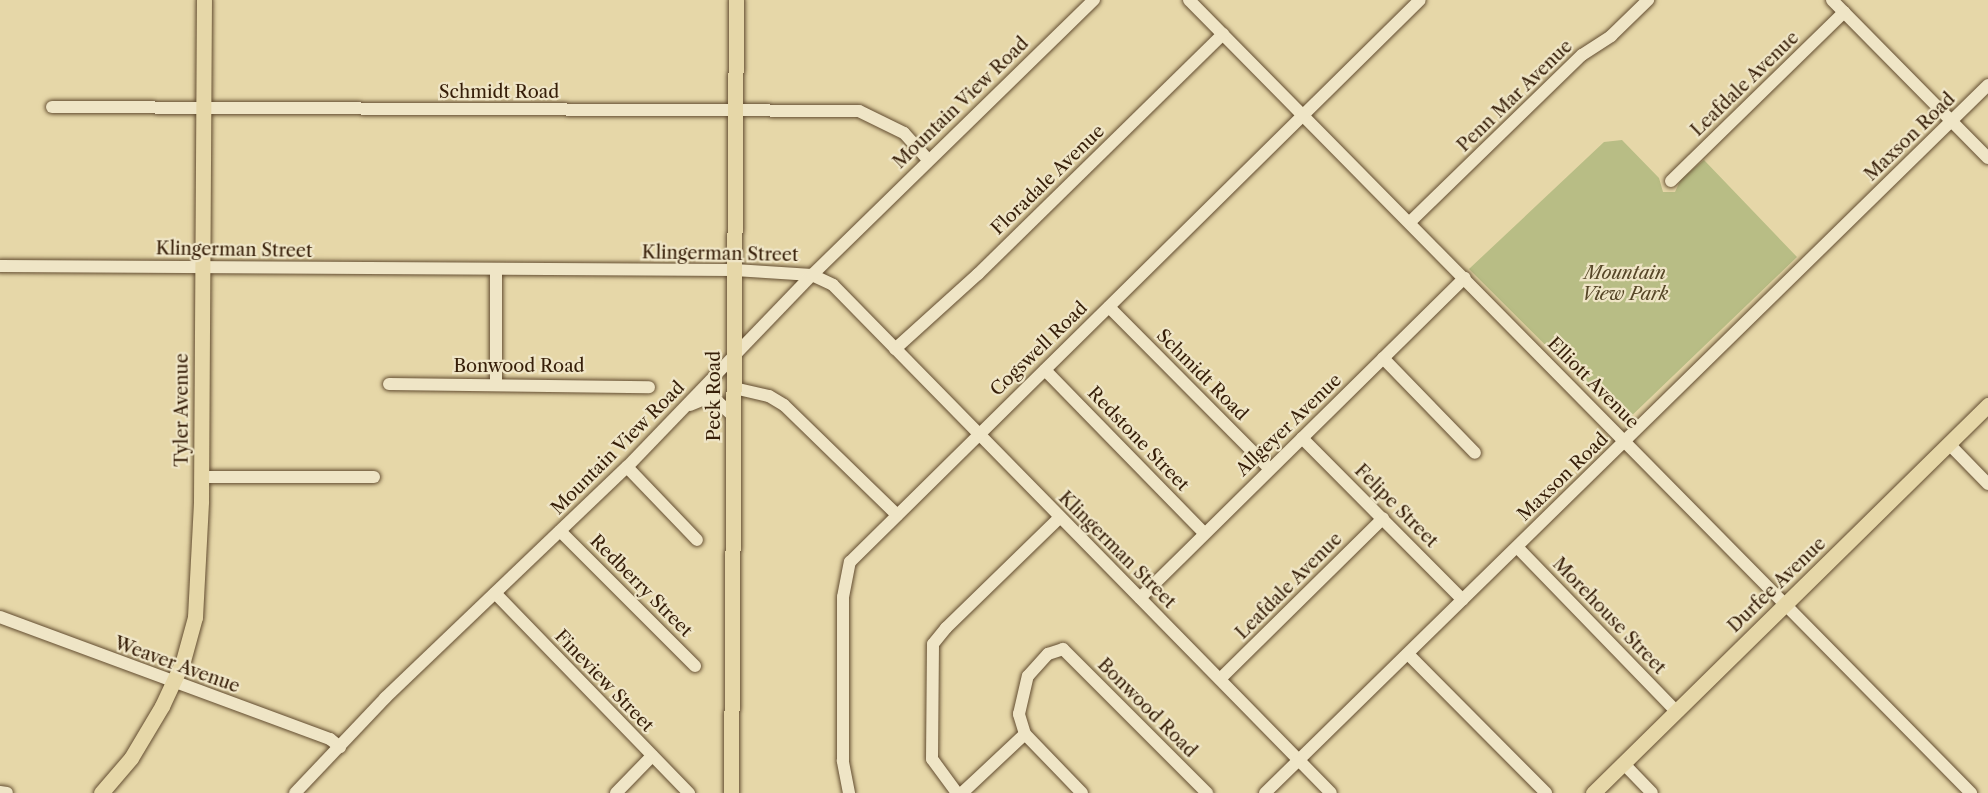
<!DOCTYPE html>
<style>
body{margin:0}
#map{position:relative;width:1988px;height:793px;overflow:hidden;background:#e6d7a8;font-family:"Libre Caslon Text",serif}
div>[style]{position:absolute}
.green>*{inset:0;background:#b8bd85}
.roads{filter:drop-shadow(0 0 2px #624c30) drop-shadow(0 0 2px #624c30)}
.minor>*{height:12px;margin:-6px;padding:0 6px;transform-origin:6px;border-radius:6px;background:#efe5c6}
.major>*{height:15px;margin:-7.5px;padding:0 7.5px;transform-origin:7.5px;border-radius:7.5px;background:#e6d7a8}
span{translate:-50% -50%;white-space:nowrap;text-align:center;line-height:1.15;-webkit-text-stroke:4.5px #efe5c6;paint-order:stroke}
.street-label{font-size:18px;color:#361e08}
.park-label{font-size:18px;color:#564627;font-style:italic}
</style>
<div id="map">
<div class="green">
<i style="clip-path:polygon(1622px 140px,1659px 178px,1663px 192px,1675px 192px,1681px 179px,1704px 160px,1797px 257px,1624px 423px,1469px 269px,1604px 142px)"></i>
</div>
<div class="roads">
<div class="minor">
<i style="left:1189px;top:0;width:1114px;rotate:45.4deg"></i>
<i style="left:1832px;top:0;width:222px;rotate:45.4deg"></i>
<i style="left:52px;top:107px;width:807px;rotate:0.28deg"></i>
<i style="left:859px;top:111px;width:50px;rotate:26.1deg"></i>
<i style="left:904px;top:133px;width:36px;rotate:48deg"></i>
<i style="left:1671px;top:181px;width:242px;rotate:-44.3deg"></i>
<i style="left:1410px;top:222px;width:240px;rotate:-44.2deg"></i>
<i style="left:1582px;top:55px;width:35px;rotate:-33deg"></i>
<i style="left:1611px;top:36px;width:52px;rotate:-44.2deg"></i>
<i style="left:0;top:266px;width:735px;rotate:0.31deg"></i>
<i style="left:735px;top:270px;width:77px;rotate:3.7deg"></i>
<i style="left:812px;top:275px;width:23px;rotate:25deg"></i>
<i style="left:833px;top:285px;width:711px;rotate:45.57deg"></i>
<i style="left:1109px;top:307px;width:228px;rotate:45.2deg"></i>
<i style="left:895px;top:349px;width:112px;rotate:-42.1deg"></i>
<i style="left:978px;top:274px;width:343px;rotate:-44.4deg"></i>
<i style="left:1383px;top:358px;width:132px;rotate:45.9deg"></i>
<i style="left:1045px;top:370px;width:228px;rotate:45.7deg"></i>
<i style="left:496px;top:383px;width:113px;rotate:-90deg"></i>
<i style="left:389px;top:384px;width:260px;rotate:0.7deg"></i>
<i style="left:734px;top:388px;width:36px;rotate:13deg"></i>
<i style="left:769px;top:396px;width:17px;rotate:31deg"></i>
<i style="left:784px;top:405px;width:158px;rotate:44.2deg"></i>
<i style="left:690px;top:405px;width:15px;rotate:-23deg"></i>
<i style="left:704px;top:399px;width:12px;rotate:5deg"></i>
<i style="left:716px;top:400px;width:25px;rotate:43deg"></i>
<i style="left:1302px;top:438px;width:228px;rotate:45.2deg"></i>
<i style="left:1949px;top:444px;width:56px;rotate:45.7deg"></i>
<i style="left:627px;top:467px;width:101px;rotate:46.2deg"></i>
<i style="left:201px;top:477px;width:173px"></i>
<i style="left:560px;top:531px;width:191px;rotate:45deg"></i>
<i style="left:1517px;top:547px;width:228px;rotate:45.9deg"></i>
<i style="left:495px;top:593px;width:279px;rotate:45.9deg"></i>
<i style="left:1140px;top:598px;width:456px;rotate:-44.6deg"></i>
<i style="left:0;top:617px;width:352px;rotate:20.3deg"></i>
<i style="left:330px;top:739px;width:13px;rotate:39deg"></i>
<i style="left:1408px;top:654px;width:196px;rotate:45.2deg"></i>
<i style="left:1220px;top:679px;width:229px;rotate:-44.6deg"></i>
<i style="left:1025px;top:734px;width:82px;rotate:46deg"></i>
<i style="left:1624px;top:764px;width:40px;rotate:46deg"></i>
<i style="left:0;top:792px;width:7px;rotate:8deg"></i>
<i style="left:295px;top:793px;width:131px;rotate:-46.5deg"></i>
<i style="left:385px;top:698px;width:335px;rotate:-43.7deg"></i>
<i style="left:627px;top:467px;width:267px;rotate:-46.1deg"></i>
<i style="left:812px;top:275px;width:394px;rotate:-44.3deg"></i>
<i style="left:616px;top:793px;width:52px;rotate:-45.8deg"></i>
<i style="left:849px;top:793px;width:33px;rotate:-101deg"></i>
<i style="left:843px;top:761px;width:164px;rotate:-90deg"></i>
<i style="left:843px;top:597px;width:36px;rotate:-79deg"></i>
<i style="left:850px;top:562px;width:800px;rotate:-44.6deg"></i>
<i style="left:957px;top:793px;width:42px;rotate:-126.3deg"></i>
<i style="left:932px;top:759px;width:115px;rotate:-89.5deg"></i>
<i style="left:933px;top:644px;width:21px;rotate:-51deg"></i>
<i style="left:946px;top:628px;width:158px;rotate:-44.2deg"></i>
<i style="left:962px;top:793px;width:86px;rotate:-43.1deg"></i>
<i style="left:1025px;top:734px;width:21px;rotate:-107deg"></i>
<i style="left:1019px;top:714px;width:39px;rotate:-77deg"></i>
<i style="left:1028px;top:676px;width:30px;rotate:-48deg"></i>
<i style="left:1048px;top:654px;width:16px;rotate:-18deg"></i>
<i style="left:1063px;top:649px;width:204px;rotate:45deg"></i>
<i style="left:1265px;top:793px;width:1012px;rotate:-44.4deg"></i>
</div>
<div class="major">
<i style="left:101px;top:793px;width:46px;rotate:-49.4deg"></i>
<i style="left:131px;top:758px;width:61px;rotate:-59.2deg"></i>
<i style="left:162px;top:706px;width:50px;rotate:-65deg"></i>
<i style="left:183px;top:661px;width:46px;rotate:-74.7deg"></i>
<i style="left:195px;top:617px;width:116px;rotate:-87deg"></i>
<i style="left:201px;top:501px;width:501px;rotate:-89.66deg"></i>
<i style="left:731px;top:793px;width:793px;rotate:-89.64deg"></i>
<i style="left:1593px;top:793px;width:554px;rotate:-44.49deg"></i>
</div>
</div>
<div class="street-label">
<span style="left:1745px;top:84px;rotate:-44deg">Leafdale Avenue</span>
<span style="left:499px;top:92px">Schmidt Road</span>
<span style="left:1515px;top:96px;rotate:-44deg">Penn Mar Avenue</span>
<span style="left:961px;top:103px;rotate:-44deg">Mountain View Road</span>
<span style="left:1910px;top:137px;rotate:-44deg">Maxson Road</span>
<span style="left:1048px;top:180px;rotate:-44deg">Floradale Avenue</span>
<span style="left:234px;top:250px;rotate:1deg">Klingerman Street</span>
<span style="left:720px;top:254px;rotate:1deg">Klingerman Street</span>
<span style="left:1039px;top:349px;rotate:-44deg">Cogswell Road</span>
<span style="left:519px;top:366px">Bonwood Road</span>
<span style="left:1202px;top:375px;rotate:45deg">Schmidt Road</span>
<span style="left:1593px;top:383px;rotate:45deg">Elliott Avenue</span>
<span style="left:714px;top:396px;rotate:-90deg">Peck Road</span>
<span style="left:182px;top:410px;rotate:-90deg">Tyler Avenue</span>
<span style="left:1289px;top:425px;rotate:-44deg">Allgeyer Avenue</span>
<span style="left:1138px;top:439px;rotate:46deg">Redstone Street</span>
<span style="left:618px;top:448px;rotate:-45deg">Mountain View Road</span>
<span style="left:1563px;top:477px;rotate:-44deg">Maxson Road</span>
<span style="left:1396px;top:506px;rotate:45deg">Felipe Street</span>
<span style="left:1117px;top:550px;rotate:45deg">Klingerman Street</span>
<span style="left:1777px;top:585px;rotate:-44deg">Durfee Avenue</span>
<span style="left:641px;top:586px;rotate:45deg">Redberry Street</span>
<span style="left:1289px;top:586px;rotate:-45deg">Leafdale Avenue</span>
<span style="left:1609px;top:616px;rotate:46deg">Morehouse Street</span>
<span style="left:177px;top:665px;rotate:20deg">Weaver Avenue</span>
<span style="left:604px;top:681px;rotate:46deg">Fineview Street</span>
<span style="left:1147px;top:708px;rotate:45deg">Bonwood Road</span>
</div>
<div class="park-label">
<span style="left:1625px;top:284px">Mountain<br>View Park</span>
</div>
</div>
